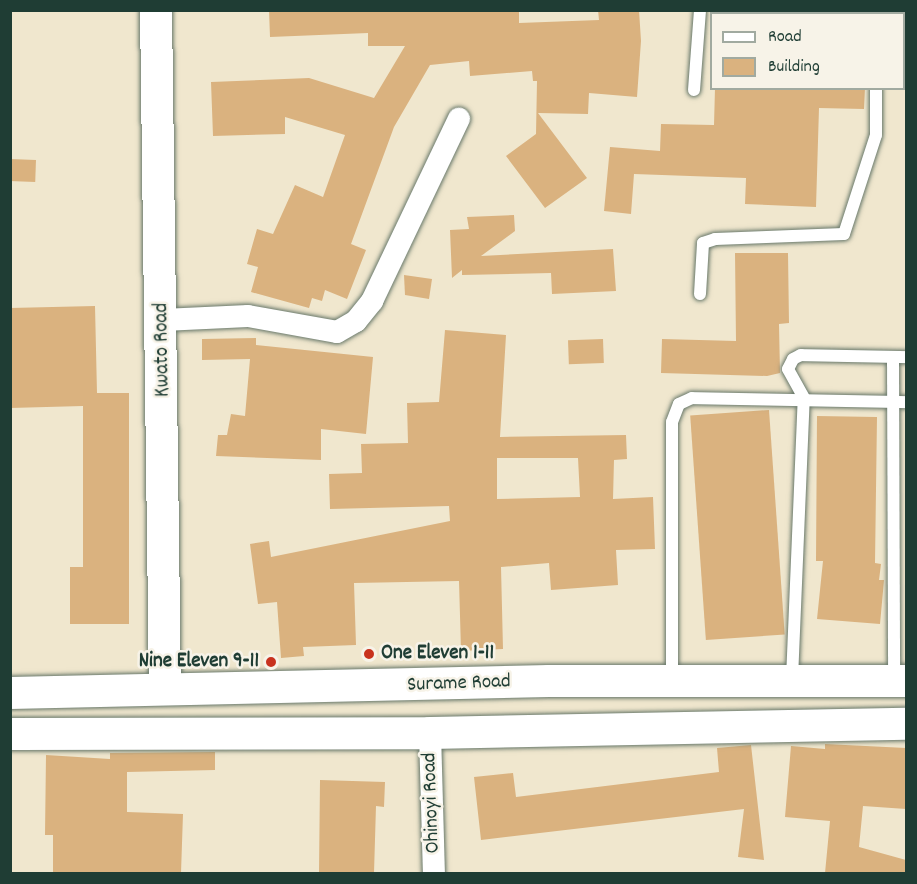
<!DOCTYPE html>
<style>
body{margin:0}
#map{position:relative;width:917px;height:884px;overflow:hidden;background:#f0e7ce;font-family:Dekko,sans-serif}
div>[style]{position:absolute}
.building>*{inset:0;background:#dab27f;transform-origin:0 0}
.roads{filter:drop-shadow(0 0 2px #68786a) drop-shadow(0 0 2px #68786a)}
.lane>*{height:12px;margin:-6px;padding:0 6px;transform-origin:6px;border-radius:6px;background:#fff}
.street>*{height:22px;margin:-11px;padding:0 11px;transform-origin:11px;border-radius:11px;background:#fff}
.secondary>*{height:32px;margin:-16px;padding:0 16px;transform-origin:16px;border-radius:16px;background:#fff}
.dots>*{width:16px;height:16px;translate:-50% -50%;box-sizing:border-box;border:3px solid #f7f3e8;border-radius:50%}
span{translate:-50% -50%;white-space:nowrap;text-align:center;line-height:1.15;-webkit-text-stroke:5px #f7f3e8;paint-order:stroke}
.street-label{font-size:21px;color:#1f3d34}
.poi-label{font-size:21px;color:#1f3d34;font-weight:700}
.left{translate:0 -50%;text-align:left}
.right{translate:-100% -50%;text-align:right}
.frame{position:absolute;inset:0;border:12px solid #1f3d34;pointer-events:none}
.legend{position:absolute;left:710px;top:12px;width:195px;height:78px;box-sizing:border-box;background:#f7f3e8;border:2px solid #a1aaa0;margin:0;padding:8px 10px;list-style:none;font-size:18px;color:#1f3d34}
.legend li{display:flex;align-items:center;gap:12px;height:30px}
.legend b{width:30px;border:2px solid #a1aaa0}
</style>
<div id="map">
<div class="building">
<i style="clip-path:polygon(269px 10px,519px 10px,519px 23px,599px 20px,598px 10px,639px 10px,641px 41px,637px 97px,589px 93px,588px 114px,538px 113px,587px 178px,545px 208px,506px 156px,536px 134px,537px 81px,533px 81px,532px 71px,470px 76px,469px 61px,430px 65px,394px 127px,351px 244px,366px 250px,347px 299px,325px 290px,322px 301px,312px 298px,309px 308px,251px 292px,258px 267px,247px 264px,257px 229px,273px 234px,295px 185px,323px 197px,345px 135px,285px 117px,285px 134px,213px 136px,211px 82px,309px 78px,374px 98px,405px 46px,368px 46px,368px 33px,270px 37px)"></i>
<i style="clip-path:polygon(715px 88px,865px 88px,864px 109px,819px 108px,816px 207px,745px 204px,746px 178px,634px 174px,631px 214px,604px 211px,610px 147px,660px 151px,661px 124px,714px 125px)"></i>
<i style="left:10px;top:159px;width:26px;height:22px;rotate:2deg"></i>
<i style="clip-path:polygon(514px 215px,515px 231px,481px 256px,613px 249px,616px 291px,552px 294px,551px 273px,462px 275px,462px 270px,452px 278px,450px 230px,469px 229px,467px 217px)"></i>
<i style="clip-path:polygon(735px 253px,788px 253px,789px 323px,779px 324px,780px 373px,767px 376px,661px 373px,662px 339px,736px 341px)"></i>
<i style="clip-path:polygon(404px 275px,432px 279px,429px 299px,405px 295px)"></i>
<i style="clip-path:polygon(95px 306px,97px 393px,129px 393px,129px 624px,70px 624px,70px 567px,83px 567px,83px 406px,10px 408px,10px 308px)"></i>
<i style="clip-path:polygon(evenodd,445px 330px,506px 335px,500px 437px,626px 435px,627px 459px,614px 460px,613px 499px,653px 497px,655px 549px,616px 550px,618px 585px,551px 590px,549px 563px,501px 567px,503px 649px,461px 651px,459px 581px,354px 583px,356px 645px,303px 647px,304px 656px,281px 658px,277px 602px,258px 604px,250px 544px,269px 541px,271px 557px,450px 521px,449px 506px,330px 509px,329px 474px,362px 473px,361px 444px,408px 443px,407px 403px,439px 402px,445px 330px,497px 458px,578px 458px,580px 497px,497px 499px,497px 458px)"></i>
<i style="clip-path:polygon(256px 338px,256px 345px,373px 357px,366px 434px,321px 429px,321px 460px,216px 456px,218px 435px,227px 435px,231px 414px,245px 416px,250px 359px,202px 360px,202px 339px)"></i>
<i style="left:603px;top:339px;width:24px;height:35px;rotate:88deg"></i>
<i style="left:769px;top:410px;width:225px;height:79px;rotate:86deg"></i>
<i style="clip-path:polygon(817px 416px,877px 417px,875px 563px,881px 564px,879px 580px,884px 580px,880px 624px,817px 619px,823px 561px,816px 561px)"></i>
<i style="clip-path:polygon(825px 744px,906px 748px,906px 809px,863px 806px,859px 847px,906px 860px,906px 873px,825px 873px,830px 821px,785px 817px,791px 746px,825px 749px)"></i>
<i style="clip-path:polygon(751px 745px,764px 860px,738px 857px,744px 809px,481px 840px,474px 777px,513px 773px,516px 797px,719px 772px,717px 748px)"></i>
<i style="clip-path:polygon(215px 752px,215px 770px,127px 772px,127px 812px,183px 814px,181px 873px,53px 873px,53px 835px,45px 835px,46px 755px,110px 759px,110px 753px)"></i>
<i style="clip-path:polygon(320px 780px,385px 782px,384px 807px,376px 806px,374px 873px,319px 873px)"></i>
</div>
<div class="roads">
<div class="lane">
<i style="left:872px;top:10px;width:4px;rotate:76deg"></i>
<i style="left:694px;top:90px;width:80px;rotate:-85.7deg"></i>
<i style="left:700px;top:294px;width:51px;rotate:-86.6deg"></i>
<i style="left:703px;top:243px;width:13px;rotate:-18deg"></i>
<i style="left:715px;top:239px;width:129px;rotate:-2.2deg"></i>
<i style="left:844px;top:234px;width:104px;rotate:-72.1deg"></i>
<i style="left:876px;top:135px;width:47px;rotate:-90deg"></i>
<i style="left:893px;top:357px;width:322px;rotate:89.8deg"></i>
<i style="left:792px;top:679px;width:281px;rotate:-87.6deg"></i>
<i style="left:804px;top:398px;width:33px;rotate:-119deg"></i>
<i style="left:788px;top:369px;width:11px;rotate:-63deg"></i>
<i style="left:793px;top:359px;width:9px;rotate:-27deg"></i>
<i style="left:801px;top:355px;width:105px;rotate:1.1deg"></i>
<i style="left:672px;top:680px;width:258px;rotate:-90deg"></i>
<i style="left:672px;top:422px;width:19px;rotate:-69deg"></i>
<i style="left:679px;top:404px;width:14px;rotate:-25deg"></i>
<i style="left:692px;top:398px;width:214px;rotate:1.1deg"></i>
</div>
<div class="street">
<i style="left:163px;top:320px;width:85px;rotate:-2.7deg"></i>
<i style="left:248px;top:316px;width:90px;rotate:10.2deg"></i>
<i style="left:337px;top:332px;width:22px;rotate:-30deg"></i>
<i style="left:356px;top:321px;width:26px;rotate:-51deg"></i>
<i style="left:372px;top:301px;width:202px;rotate:-64.5deg"></i>
<i style="left:430px;top:733px;width:141px;rotate:88.4deg"></i>
</div>
<div class="secondary">
<i style="left:156px;top:10px;width:679px;rotate:89.24deg"></i>
<i style="left:10px;top:693px;width:539px;rotate:-1.28deg"></i>
<i style="left:549px;top:681px;width:357px"></i>
<i style="left:10px;top:734px;width:420px;rotate:-0.1deg"></i>
<i style="left:430px;top:733px;width:476px;rotate:-1.1deg"></i>
</div>
</div>
<div class="dots">
<i style="left:369px;top:654px;background:#c8321e"></i>
<i style="left:271px;top:662px;background:#c8321e"></i>
</div>
<div class="street-label">
<span style="left:163px;top:350px;rotate:-91deg">Kwato Road</span>
<span style="left:459px;top:684px;rotate:-2deg">Surame Road</span>
<span style="left:432px;top:803px;rotate:-92deg">Ohinoyi Road</span>
</div>
<div class="poi-label">
<span class="left" style="left:381px;top:654px">One Eleven 1-11</span>
<span class="right" style="left:259px;top:662px">Nine Eleven 9-11</span>
</div>
<div class="frame"></div>
<ul class="legend">
<li><b style="height:8px;background:#fff"></b>Road</li>
<li><b style="height:16px;background:#dab27f"></b>Building</li>
</ul>
</div>
